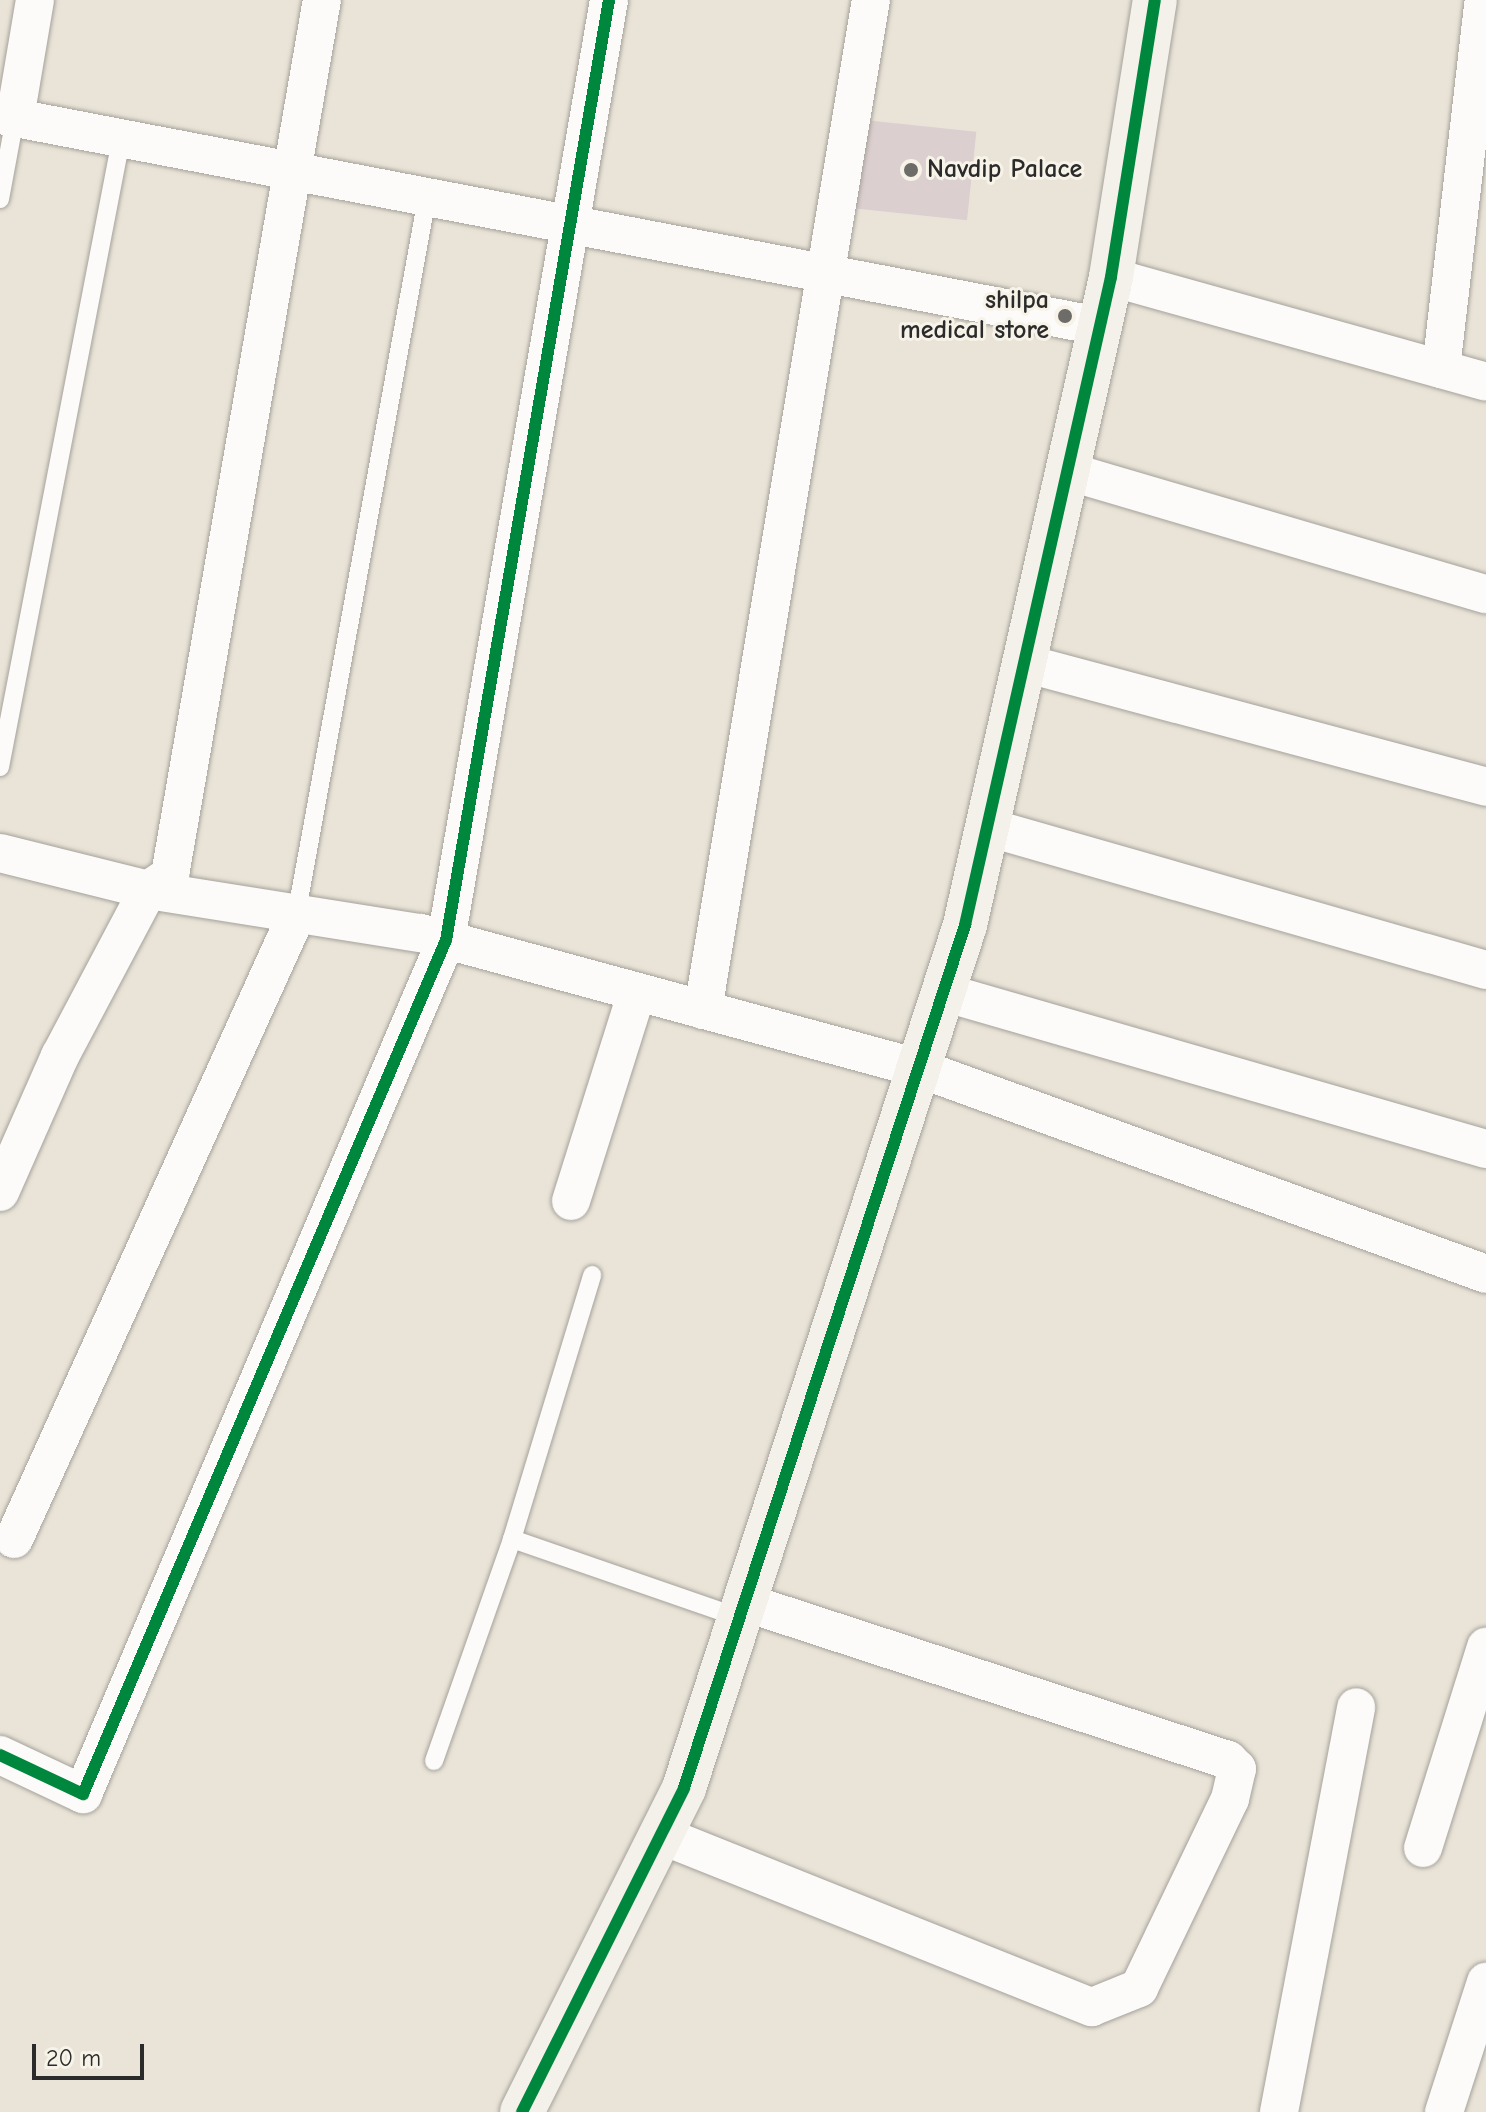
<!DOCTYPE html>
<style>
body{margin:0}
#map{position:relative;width:1486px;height:2112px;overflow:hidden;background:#eae4d8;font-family:"Comic Neue",sans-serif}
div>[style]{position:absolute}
.building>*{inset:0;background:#dccfd0;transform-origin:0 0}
.roads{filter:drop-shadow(0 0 2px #a5a29b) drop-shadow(0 0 2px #a5a29b)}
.lane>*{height:18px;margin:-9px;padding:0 9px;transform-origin:9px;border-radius:9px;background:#fcfbf9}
.street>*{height:38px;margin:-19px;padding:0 19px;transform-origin:19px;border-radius:19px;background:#fcfbf9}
.secondary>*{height:44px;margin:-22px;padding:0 22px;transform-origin:22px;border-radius:22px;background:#f4f1eb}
.cycleway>*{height:12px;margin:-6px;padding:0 6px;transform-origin:6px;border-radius:6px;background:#00873e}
.dots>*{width:22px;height:22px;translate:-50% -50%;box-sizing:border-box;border:4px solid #f7f3e8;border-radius:50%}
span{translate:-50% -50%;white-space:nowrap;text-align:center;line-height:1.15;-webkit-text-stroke:6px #f7f3e8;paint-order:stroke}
.poi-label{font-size:26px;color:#2b2b2b;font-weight:700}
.left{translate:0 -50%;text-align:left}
.right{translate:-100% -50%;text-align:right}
.scale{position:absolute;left:32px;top:2044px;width:112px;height:36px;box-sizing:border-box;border:4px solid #2b2b2b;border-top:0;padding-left:10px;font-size:24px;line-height:28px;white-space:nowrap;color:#2b2b2b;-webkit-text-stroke:6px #f7f3e8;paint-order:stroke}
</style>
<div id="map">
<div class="building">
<i style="left:855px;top:119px;width:122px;height:89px;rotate:6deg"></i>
</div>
<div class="roads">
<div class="lane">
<i style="left:0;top:199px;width:82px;rotate:-79.5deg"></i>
<i style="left:0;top:767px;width:639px;rotate:-79.08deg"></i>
<i style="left:296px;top:916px;width:730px;rotate:-79.66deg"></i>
<i style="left:512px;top:1539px;width:241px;rotate:19.1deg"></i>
<i style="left:434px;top:1761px;width:235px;rotate:-70.6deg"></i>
<i style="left:512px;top:1539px;width:276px;rotate:-73.1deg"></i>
</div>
<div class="street">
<i style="left:0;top:115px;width:1119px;rotate:10.87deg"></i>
<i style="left:15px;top:118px;width:120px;rotate:-80.4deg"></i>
<i style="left:1111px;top:277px;width:389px;rotate:15.6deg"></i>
<i style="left:1441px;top:369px;width:371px;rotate:-83.4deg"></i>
<i style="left:1067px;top:471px;width:437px;rotate:16.4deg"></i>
<i style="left:1024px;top:663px;width:478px;rotate:15deg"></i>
<i style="left:987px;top:827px;width:519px;rotate:15.99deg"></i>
<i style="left:0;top:853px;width:153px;rotate:14deg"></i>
<i style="left:148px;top:890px;width:27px;rotate:-34deg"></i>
<i style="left:170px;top:875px;width:888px;rotate:-80.15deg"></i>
<i style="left:943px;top:992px;width:565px;rotate:16.13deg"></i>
<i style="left:703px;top:1010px;width:1024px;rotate:-80.56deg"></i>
<i style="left:0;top:1192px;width:149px;rotate:-66.2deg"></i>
<i style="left:60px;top:1056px;width:188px;rotate:-62.1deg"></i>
<i style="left:148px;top:890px;width:276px;rotate:9deg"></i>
<i style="left:421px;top:933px;width:515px;rotate:15.2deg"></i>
<i style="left:918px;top:1068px;width:604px;rotate:19.93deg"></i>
<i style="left:571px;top:1201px;width:219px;rotate:-72.5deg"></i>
<i style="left:14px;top:1539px;width:684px;rotate:-65.65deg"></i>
<i style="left:0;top:1755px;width:92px;rotate:25.2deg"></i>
<i style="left:83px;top:1794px;width:928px;rotate:-66.97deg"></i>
<i style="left:446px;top:940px;width:954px;rotate:-80.16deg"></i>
<i style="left:661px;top:1835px;width:464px;rotate:21.8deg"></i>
<i style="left:1092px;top:2007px;width:51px;rotate:-22deg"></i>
<i style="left:1139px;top:1988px;width:210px;rotate:-64.3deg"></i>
<i style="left:1230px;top:1799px;width:31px;rotate:-77deg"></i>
<i style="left:1237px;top:1769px;width:13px;rotate:-135deg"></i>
<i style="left:1228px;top:1760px;width:509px;rotate:-161.92deg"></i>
<i style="left:1423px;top:1848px;width:211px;rotate:-72.6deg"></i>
<i style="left:1279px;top:2112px;width:412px;rotate:-79.2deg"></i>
<i style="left:1444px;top:2112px;width:137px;rotate:-72.1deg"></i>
</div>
<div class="secondary">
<i style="left:522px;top:2112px;width:362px;rotate:-63.4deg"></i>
<i style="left:684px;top:1788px;width:908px;rotate:-71.96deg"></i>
<i style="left:965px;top:925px;width:664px;rotate:-77.3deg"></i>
<i style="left:1111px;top:277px;width:280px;rotate:-81deg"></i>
</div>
</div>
<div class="cycleway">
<i style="left:0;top:1755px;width:92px;rotate:25.2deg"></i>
<i style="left:83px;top:1794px;width:928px;rotate:-66.97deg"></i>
<i style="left:446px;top:940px;width:954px;rotate:-80.16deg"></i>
<i style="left:522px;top:2112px;width:362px;rotate:-63.4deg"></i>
<i style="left:684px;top:1788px;width:908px;rotate:-71.96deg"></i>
<i style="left:965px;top:925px;width:664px;rotate:-77.3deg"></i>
<i style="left:1111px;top:277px;width:280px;rotate:-81deg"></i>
</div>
<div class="dots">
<i style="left:911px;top:170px;background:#6e6c68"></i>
<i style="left:1065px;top:316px;background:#6e6c68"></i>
</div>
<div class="poi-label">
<span class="left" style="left:927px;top:170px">Navdip Palace</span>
<span class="right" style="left:1049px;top:316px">shilpa<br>medical store</span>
</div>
<div class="scale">20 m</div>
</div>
